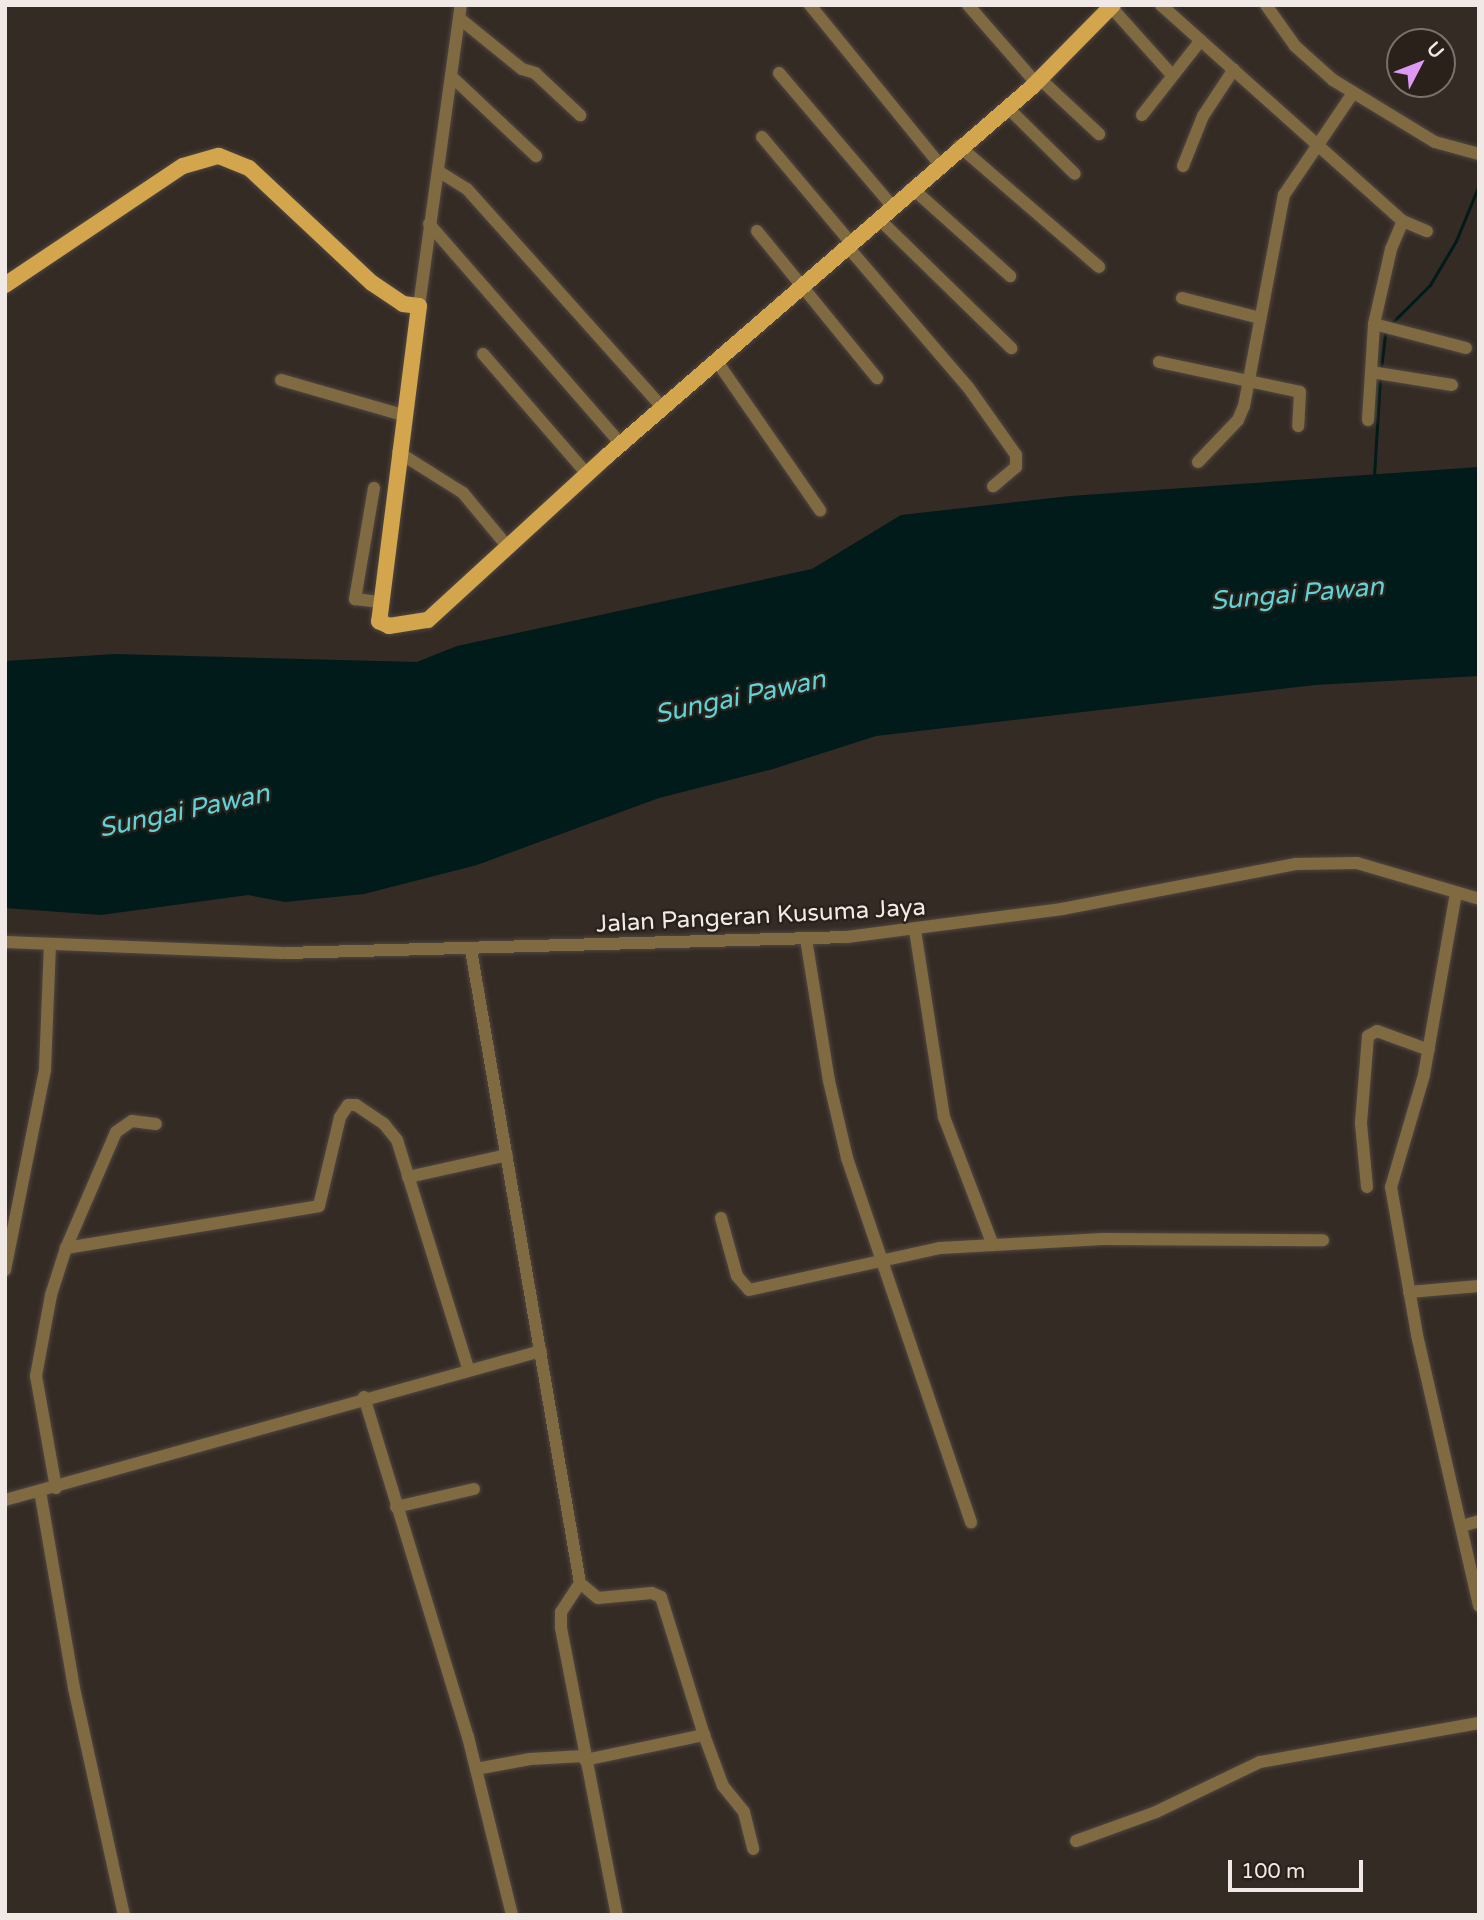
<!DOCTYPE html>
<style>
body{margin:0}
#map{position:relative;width:1484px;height:1920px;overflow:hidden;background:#352b25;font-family:"Varela Round",sans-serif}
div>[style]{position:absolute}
.water>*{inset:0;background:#011a1a}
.stream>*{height:2.5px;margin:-1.25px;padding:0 1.25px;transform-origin:1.25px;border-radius:1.25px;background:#011a1a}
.roads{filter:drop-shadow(0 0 2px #4f4640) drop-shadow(0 0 2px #4f4640)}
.minor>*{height:12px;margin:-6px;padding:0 6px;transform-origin:6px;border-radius:6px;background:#806a42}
.major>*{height:16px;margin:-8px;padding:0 8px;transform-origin:8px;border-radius:8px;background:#d3a54c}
span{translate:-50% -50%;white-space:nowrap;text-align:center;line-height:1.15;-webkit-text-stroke:5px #2b211b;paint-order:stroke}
.street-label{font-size:24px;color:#f0e9e5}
.water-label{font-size:26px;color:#59d6d9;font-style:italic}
.frame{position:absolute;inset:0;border:7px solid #f0e9e5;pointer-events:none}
.north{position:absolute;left:1386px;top:28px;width:70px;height:70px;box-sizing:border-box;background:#2b211b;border:2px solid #7a716c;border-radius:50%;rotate:48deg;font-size:19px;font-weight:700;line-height:28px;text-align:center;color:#f0e9e5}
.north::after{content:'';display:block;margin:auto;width:24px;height:32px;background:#dd99f3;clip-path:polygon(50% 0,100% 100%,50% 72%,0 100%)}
.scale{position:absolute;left:1228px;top:1860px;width:135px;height:32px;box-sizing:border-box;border:4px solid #f0e9e5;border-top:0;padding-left:9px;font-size:21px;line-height:24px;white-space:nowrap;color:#f0e9e5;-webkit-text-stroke:5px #2b211b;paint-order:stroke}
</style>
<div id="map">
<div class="water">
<i style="clip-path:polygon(1479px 467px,1479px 676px,1315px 685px,876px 736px,773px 769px,659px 798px,477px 865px,364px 894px,285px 902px,248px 895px,101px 915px,5px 908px,5px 661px,115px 654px,417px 662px,457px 646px,812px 569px,901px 515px,1070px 496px)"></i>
</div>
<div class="stream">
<i style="left:1390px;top:325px;width:57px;rotate:-45deg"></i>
<i style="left:1430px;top:285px;width:51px;rotate:-59.4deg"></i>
<i style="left:1456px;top:241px;width:61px;rotate:-67.7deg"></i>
<i style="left:1381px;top:368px;width:38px;rotate:-83deg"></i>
<i style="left:1374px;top:476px;width:98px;rotate:-86.5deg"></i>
</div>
<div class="roads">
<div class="minor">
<i style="left:810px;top:5px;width:205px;rotate:50.9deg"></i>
<i style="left:968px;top:5px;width:103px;rotate:48.9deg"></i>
<i style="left:1161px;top:5px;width:324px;rotate:41.8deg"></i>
<i style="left:1403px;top:221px;width:26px;rotate:23deg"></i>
<i style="left:1266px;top:5px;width:50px;rotate:54.7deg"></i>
<i style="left:1295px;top:46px;width:51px;rotate:41.8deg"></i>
<i style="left:1333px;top:80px;width:119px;rotate:31.3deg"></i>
<i style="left:1435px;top:142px;width:46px;rotate:15.3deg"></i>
<i style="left:1111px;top:7px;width:91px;rotate:48.1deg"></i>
<i style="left:459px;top:18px;width:81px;rotate:39deg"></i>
<i style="left:522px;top:69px;width:14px;rotate:17deg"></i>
<i style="left:535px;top:73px;width:62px;rotate:43deg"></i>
<i style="left:779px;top:73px;width:176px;rotate:49.6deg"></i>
<i style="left:451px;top:76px;width:117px;rotate:43.3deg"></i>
<i style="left:1040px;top:79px;width:81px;rotate:43deg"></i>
<i style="left:1007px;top:107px;width:95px;rotate:44.6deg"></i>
<i style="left:1142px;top:115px;width:95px;rotate:-51.8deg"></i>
<i style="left:762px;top:137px;width:138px;rotate:50deg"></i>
<i style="left:959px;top:146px;width:185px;rotate:40.8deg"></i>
<i style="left:1183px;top:166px;width:54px;rotate:-68.2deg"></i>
<i style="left:1203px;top:116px;width:56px;rotate:-56.6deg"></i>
<i style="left:438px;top:171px;width:34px;rotate:32deg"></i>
<i style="left:467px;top:189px;width:294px;rotate:48.2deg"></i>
<i style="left:912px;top:188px;width:132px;rotate:41.9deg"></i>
<i style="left:879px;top:219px;width:185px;rotate:44.3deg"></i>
<i style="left:429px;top:224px;width:292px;rotate:48.9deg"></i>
<i style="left:757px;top:231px;width:190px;rotate:50.8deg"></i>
<i style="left:847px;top:246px;width:186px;rotate:49.4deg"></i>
<i style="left:968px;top:387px;width:83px;rotate:54.8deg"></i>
<i style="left:1016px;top:455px;width:12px;rotate:90deg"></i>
<i style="left:1016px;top:467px;width:30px;rotate:140deg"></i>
<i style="left:1182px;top:298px;width:81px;rotate:14.4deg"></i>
<i style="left:419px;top:306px;width:304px;rotate:-82.1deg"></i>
<i style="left:1374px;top:324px;width:95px;rotate:14.6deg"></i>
<i style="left:483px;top:354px;width:159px;rotate:49.1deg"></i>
<i style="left:716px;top:360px;width:183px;rotate:55.3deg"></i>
<i style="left:1159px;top:362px;width:144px;rotate:12deg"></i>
<i style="left:1300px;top:392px;width:34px;rotate:93deg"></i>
<i style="left:1371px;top:372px;width:82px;rotate:9.1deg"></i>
<i style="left:281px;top:380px;width:127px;rotate:16deg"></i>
<i style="left:1368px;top:420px;width:96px;rotate:-86.4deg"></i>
<i style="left:1374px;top:324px;width:77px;rotate:-77.2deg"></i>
<i style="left:1391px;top:249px;width:30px;rotate:-67deg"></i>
<i style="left:398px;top:452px;width:77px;rotate:32.2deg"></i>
<i style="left:463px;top:493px;width:69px;rotate:50.3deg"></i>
<i style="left:1198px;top:462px;width:58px;rotate:-46.4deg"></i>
<i style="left:1238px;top:420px;width:15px;rotate:-67deg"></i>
<i style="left:1244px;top:406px;width:215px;rotate:-79.3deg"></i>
<i style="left:1284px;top:195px;width:123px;rotate:-55.9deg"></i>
<i style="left:374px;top:488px;width:113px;rotate:99.7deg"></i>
<i style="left:355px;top:599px;width:26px;rotate:7deg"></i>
<i style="left:1456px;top:893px;width:185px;rotate:100deg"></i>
<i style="left:1424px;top:1075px;width:117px;rotate:106.4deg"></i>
<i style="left:1391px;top:1187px;width:150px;rotate:80deg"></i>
<i style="left:1417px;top:1335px;width:278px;rotate:77.1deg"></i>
<i style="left:915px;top:930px;width:189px;rotate:81.2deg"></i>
<i style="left:944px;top:1117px;width:137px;rotate:69.1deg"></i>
<i style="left:806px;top:939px;width:144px;rotate:80.8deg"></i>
<i style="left:829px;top:1081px;width:79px;rotate:76.8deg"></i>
<i style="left:847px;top:1158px;width:385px;rotate:71.2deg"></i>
<i style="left:5px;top:942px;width:277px;rotate:2.3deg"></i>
<i style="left:471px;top:950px;width:642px;rotate:80.23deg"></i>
<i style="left:580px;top:1583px;width:23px;rotate:40deg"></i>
<i style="left:598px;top:1598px;width:54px;rotate:-5.3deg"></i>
<i style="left:652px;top:1593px;width:10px;rotate:24deg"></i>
<i style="left:661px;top:1597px;width:145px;rotate:72.7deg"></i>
<i style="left:704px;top:1735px;width:54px;rotate:69.6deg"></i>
<i style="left:723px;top:1786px;width:33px;rotate:51deg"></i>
<i style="left:744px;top:1812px;width:38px;rotate:76deg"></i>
<i style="left:286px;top:953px;width:561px;rotate:-1.63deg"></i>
<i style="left:847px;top:937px;width:217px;rotate:-7.4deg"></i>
<i style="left:1062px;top:909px;width:238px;rotate:-10.9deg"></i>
<i style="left:1296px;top:864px;width:61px;rotate:-0.9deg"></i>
<i style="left:1357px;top:863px;width:127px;rotate:16.4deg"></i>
<i style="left:408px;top:1177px;width:101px;rotate:-12.5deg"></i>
<i style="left:1367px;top:1187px;width:64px;rotate:-95.4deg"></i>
<i style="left:1361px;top:1123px;width:87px;rotate:-85.4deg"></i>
<i style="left:1368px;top:1036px;width:10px;rotate:-29deg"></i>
<i style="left:1377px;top:1031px;width:55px;rotate:20.1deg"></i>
<i style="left:721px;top:1218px;width:60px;rotate:74.6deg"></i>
<i style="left:737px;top:1276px;width:18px;rotate:49deg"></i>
<i style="left:749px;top:1290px;width:196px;rotate:-12.4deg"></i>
<i style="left:940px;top:1248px;width:163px;rotate:-3.2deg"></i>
<i style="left:1103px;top:1239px;width:220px;rotate:0.3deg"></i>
<i style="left:66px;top:1248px;width:256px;rotate:-9.4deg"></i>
<i style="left:319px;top:1206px;width:91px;rotate:-76.7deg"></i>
<i style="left:340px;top:1117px;width:14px;rotate:-56deg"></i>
<i style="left:348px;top:1105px;width:8px"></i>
<i style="left:356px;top:1105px;width:34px;rotate:34deg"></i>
<i style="left:384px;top:1124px;width:21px;rotate:51deg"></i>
<i style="left:397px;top:1140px;width:239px;rotate:72.7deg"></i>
<i style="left:5px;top:1270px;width:205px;rotate:-78.7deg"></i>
<i style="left:45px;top:1069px;width:124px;rotate:-87.7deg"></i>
<i style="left:1409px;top:1292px;width:70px;rotate:-4.9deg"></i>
<i style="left:364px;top:1397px;width:356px;rotate:73deg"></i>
<i style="left:468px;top:1737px;width:183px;rotate:76.1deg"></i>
<i style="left:56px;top:1488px;width:114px;rotate:-100.1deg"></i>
<i style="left:36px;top:1376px;width:82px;rotate:-79.5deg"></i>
<i style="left:51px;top:1295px;width:49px;rotate:-72.3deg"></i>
<i style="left:66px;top:1248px;width:126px;rotate:-66.7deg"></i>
<i style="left:116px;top:1132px;width:19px;rotate:-35deg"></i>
<i style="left:132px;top:1121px;width:24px;rotate:7deg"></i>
<i style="left:40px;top:1491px;width:200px;rotate:80.2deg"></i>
<i style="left:74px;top:1688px;width:232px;rotate:77.6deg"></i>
<i style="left:5px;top:1500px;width:556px;rotate:-15.54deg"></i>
<i style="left:396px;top:1507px;width:80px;rotate:-13deg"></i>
<i style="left:1462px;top:1526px;width:18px;rotate:-16deg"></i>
<i style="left:580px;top:1583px;width:35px;rotate:123deg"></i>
<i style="left:561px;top:1612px;width:16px;rotate:90deg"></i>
<i style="left:561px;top:1628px;width:292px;rotate:79deg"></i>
<i style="left:585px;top:1760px;width:122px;rotate:-11.9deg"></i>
<i style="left:476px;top:1769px;width:55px;rotate:-10.5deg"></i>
<i style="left:530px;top:1759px;width:54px;rotate:-3.2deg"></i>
<i style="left:1076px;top:1841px;width:85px;rotate:-19.9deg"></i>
<i style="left:1156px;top:1812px;width:115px;rotate:-25.7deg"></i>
<i style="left:1260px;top:1762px;width:222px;rotate:-10.1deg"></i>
</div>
<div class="major">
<i style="left:5px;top:285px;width:214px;rotate:-33.8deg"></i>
<i style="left:183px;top:166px;width:37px;rotate:-16deg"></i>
<i style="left:219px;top:156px;width:32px;rotate:22deg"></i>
<i style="left:249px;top:168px;width:168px;rotate:43.1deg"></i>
<i style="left:372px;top:283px;width:37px;rotate:34deg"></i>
<i style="left:403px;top:304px;width:16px;rotate:7deg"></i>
<i style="left:419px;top:306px;width:318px;rotate:97.2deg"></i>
<i style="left:379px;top:621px;width:11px;rotate:27deg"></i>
<i style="left:389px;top:626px;width:39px;rotate:-9deg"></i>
<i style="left:428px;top:620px;width:243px;rotate:-42.5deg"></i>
<i style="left:607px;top:456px;width:563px;rotate:-40.97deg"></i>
<i style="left:1032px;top:87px;width:115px;rotate:-45.4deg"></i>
</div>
</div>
<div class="street-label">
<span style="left:761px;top:916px;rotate:-3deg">Jalan Pangeran Kusuma Jaya</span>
</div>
<div class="water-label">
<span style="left:1297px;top:594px;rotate:-5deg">Sungai Pawan</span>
<span style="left:740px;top:697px;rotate:-12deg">Sungai Pawan</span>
<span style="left:184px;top:811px;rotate:-12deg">Sungai Pawan</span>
</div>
<div class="frame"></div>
<div class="north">U</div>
<div class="scale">100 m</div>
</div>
